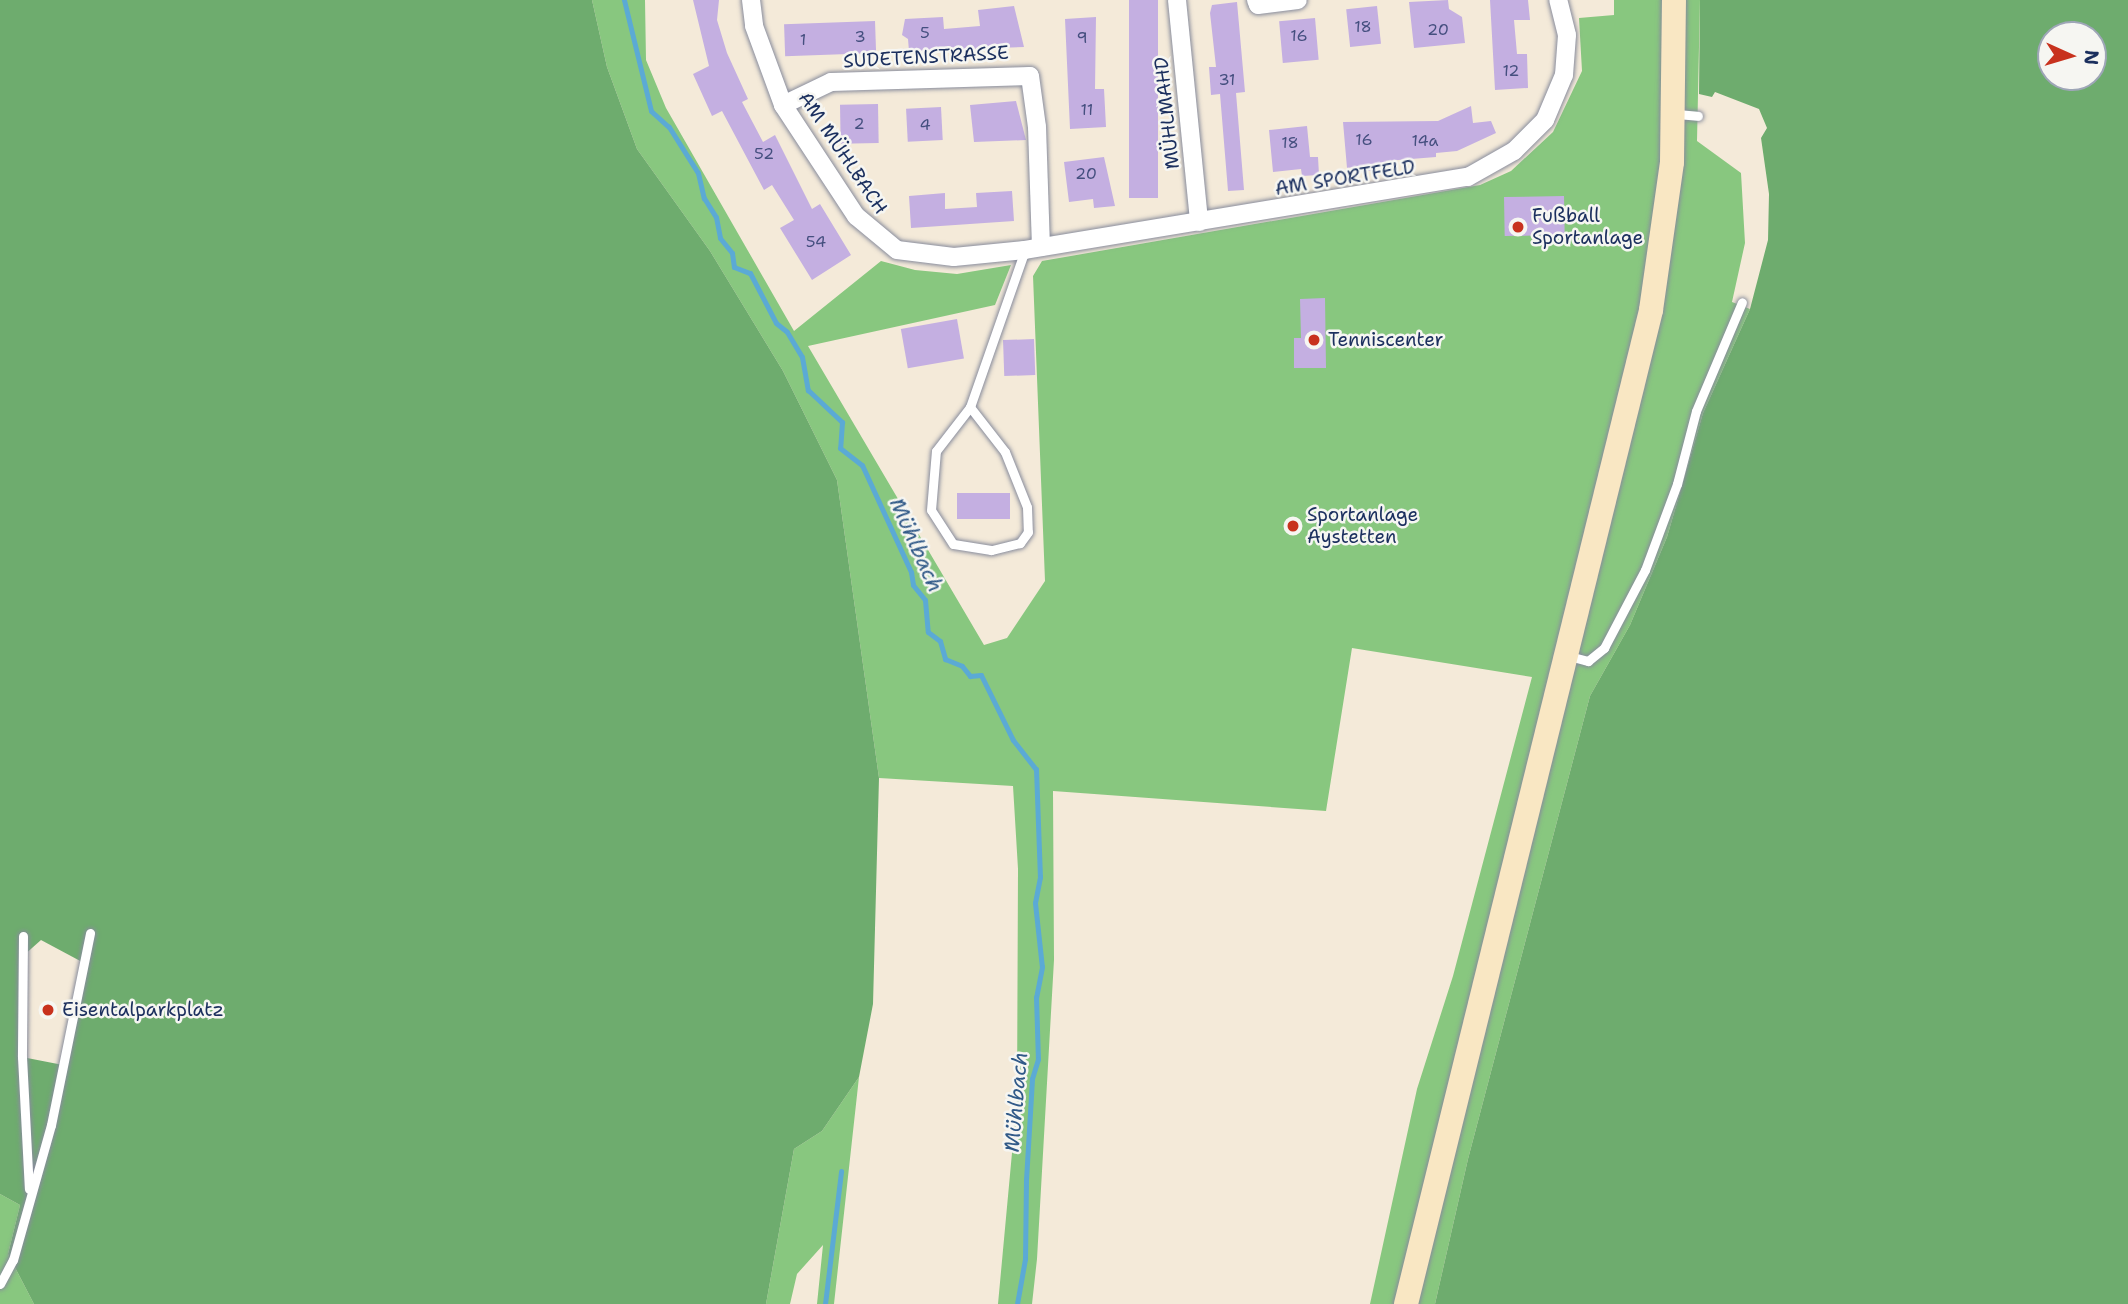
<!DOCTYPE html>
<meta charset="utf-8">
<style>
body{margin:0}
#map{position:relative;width:2128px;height:1304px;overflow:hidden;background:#f4ead9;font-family:"Shantell Sans",sans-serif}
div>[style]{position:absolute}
.green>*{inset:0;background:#88c77f}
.forest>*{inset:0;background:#6eac6e}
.stream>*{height:5px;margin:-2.5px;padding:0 2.5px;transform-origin:2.5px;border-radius:2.5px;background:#5baad5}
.building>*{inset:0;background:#c4afe1;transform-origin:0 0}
.roads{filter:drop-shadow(0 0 2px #888c9c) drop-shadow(0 0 2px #888c9c)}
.lane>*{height:9px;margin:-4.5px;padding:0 4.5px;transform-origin:4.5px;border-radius:4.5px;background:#fff}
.street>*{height:18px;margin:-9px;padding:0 9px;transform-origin:9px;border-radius:9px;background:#fff}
.secondary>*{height:24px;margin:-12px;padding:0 12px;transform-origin:12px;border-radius:12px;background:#f9e7c3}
.dots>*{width:19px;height:19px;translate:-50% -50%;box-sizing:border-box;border:4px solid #f6f6f2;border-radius:50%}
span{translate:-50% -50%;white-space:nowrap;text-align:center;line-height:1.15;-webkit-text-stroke:5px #f6f6f2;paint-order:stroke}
.number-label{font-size:16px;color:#454f7f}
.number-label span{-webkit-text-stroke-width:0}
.street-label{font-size:19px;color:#1b2f5e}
.poi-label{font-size:19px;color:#1b2f5e}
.left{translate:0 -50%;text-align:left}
.water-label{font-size:21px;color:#315a88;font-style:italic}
.north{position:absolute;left:2037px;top:21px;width:70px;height:70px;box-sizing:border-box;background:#f6f6f2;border:2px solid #9ea6b7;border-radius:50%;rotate:94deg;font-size:19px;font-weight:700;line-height:28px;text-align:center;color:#1b2f5e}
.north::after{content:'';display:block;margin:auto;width:24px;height:32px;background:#c8321e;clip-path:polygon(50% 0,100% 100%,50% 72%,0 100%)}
</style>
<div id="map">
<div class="green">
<i style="clip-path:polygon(592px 0,645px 0,646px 60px,666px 108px,794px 331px,881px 261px,915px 270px,957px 274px,1011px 265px,995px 305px,808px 346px,984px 645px,1007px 638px,1045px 581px,1033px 276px,1042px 261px,1480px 185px,1511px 171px,1553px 132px,1582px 71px,1579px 18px,1614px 15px,1614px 0,1700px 0,1697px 141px,1741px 173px,1745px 243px,1732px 302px,1750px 309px,1703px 413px,1667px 537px,1630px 625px,1590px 696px,1468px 1159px,1435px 1304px,1370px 1304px,1417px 1089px,1453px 976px,1532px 677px,1352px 648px,1326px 811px,1053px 791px,1054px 960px,1037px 1259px,1032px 1304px,998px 1304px,1017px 1099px,1018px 869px,1013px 786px,879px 778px,837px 480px,783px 371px,710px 251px,637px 149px,607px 67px)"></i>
<i style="clip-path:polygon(859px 1077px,834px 1304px,817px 1304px,823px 1245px,797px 1274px,790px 1304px,766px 1304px,794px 1149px,822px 1131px)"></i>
<i style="clip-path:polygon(0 1194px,20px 1205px,8px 1254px,34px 1304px,0 1304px)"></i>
</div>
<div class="forest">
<i style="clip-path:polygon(evenodd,0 0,592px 0,607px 67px,637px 149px,710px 251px,783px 371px,837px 480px,879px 778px,873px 1004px,859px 1077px,822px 1131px,794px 1149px,766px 1304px,34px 1304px,8px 1254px,20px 1205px,0 1194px,0 0,41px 940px,84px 963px,63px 1065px,22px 1057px,23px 956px,41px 940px)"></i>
<i style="clip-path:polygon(evenodd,1700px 0,2128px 0,2128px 1304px,1435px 1304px,1468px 1159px,1590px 696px,1630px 625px,1667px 537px,1703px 413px,1750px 309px,1768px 240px,1769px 194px,1761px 138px,1767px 128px,1759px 109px,1715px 92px,1712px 97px,1699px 94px,1700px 0,2093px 35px,2093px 77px,2051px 77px,2051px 35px,2093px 35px)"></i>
</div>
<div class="stream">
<i style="left:624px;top:0;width:114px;rotate:76.3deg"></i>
<i style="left:651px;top:111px;width:24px;rotate:42deg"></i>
<i style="left:669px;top:127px;width:54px;rotate:57.8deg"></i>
<i style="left:698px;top:173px;width:26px;rotate:77deg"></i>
<i style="left:704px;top:198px;width:22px;rotate:58deg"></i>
<i style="left:716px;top:217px;width:21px;rotate:79deg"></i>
<i style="left:720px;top:238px;width:19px;rotate:51deg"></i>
<i style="left:732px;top:253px;width:14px;rotate:82deg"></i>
<i style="left:734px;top:267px;width:17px;rotate:21deg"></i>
<i style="left:750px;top:273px;width:56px;rotate:62.5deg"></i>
<i style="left:776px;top:323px;width:14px;rotate:39deg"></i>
<i style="left:787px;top:332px;width:29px;rotate:59deg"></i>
<i style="left:802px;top:357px;width:34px;rotate:80deg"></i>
<i style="left:808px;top:390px;width:47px;rotate:43.3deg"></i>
<i style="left:842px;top:422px;width:26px;rotate:94deg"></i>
<i style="left:840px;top:448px;width:28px;rotate:38deg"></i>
<i style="left:862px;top:465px;width:118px;rotate:65.4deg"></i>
<i style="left:911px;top:572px;width:13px;rotate:81deg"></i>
<i style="left:913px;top:585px;width:19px;rotate:51deg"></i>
<i style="left:925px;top:600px;width:32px;rotate:85deg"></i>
<i style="left:928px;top:632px;width:15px;rotate:37deg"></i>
<i style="left:940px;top:641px;width:19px;rotate:74deg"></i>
<i style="left:945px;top:659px;width:18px;rotate:22deg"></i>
<i style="left:962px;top:666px;width:13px;rotate:51deg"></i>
<i style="left:970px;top:676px;width:11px;rotate:-5deg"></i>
<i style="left:981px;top:675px;width:72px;rotate:63.8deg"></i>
<i style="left:1013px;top:740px;width:37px;rotate:52deg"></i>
<i style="left:1036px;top:769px;width:108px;rotate:87.9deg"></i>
<i style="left:1040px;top:877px;width:26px;rotate:101deg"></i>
<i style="left:1035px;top:903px;width:64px;rotate:83.8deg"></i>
<i style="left:1042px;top:967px;width:31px;rotate:101deg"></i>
<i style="left:1036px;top:997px;width:62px;rotate:88.2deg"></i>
<i style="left:1038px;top:1059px;width:21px;rotate:107deg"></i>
<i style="left:1032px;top:1079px;width:100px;rotate:93.4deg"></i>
<i style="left:1026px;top:1179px;width:80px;rotate:90.7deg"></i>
<i style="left:1025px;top:1259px;width:46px;rotate:100.1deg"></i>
<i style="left:825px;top:1304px;width:134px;rotate:-83.1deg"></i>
</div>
<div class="building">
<i style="clip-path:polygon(693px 0,719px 0,717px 20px,727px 53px,748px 99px,742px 102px,763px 142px,775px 135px,812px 209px,820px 204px,851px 255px,812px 280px,780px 228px,794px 220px,772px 185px,764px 190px,722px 111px,712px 116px,693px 74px,709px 66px)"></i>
<i style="left:1129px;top:0;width:29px;height:198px"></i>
<i style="clip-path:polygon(1448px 0,1449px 9px,1462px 17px,1465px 43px,1414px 48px,1409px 2px)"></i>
<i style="clip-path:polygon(1490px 0,1528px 0,1530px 20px,1514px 20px,1517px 54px,1527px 54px,1528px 88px,1495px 90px)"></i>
<i style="clip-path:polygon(1237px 2px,1245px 92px,1236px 93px,1244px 190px,1228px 191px,1220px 94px,1211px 95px,1209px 67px,1216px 67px,1210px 13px,1212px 5px)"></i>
<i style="clip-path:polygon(1014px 6px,1024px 47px,909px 51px,908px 39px,902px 35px,905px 19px,943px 17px,944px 29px,980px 26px,978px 10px)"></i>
<i style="left:1377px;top:6px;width:38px;height:31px;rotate:84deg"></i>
<i style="clip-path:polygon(1096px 17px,1095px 89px,1104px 89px,1106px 127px,1070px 129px,1065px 19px)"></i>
<i style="left:1315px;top:18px;width:42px;height:36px;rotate:85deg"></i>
<i style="left:875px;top:21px;width:32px;height:91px;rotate:88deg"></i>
<i style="clip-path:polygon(1016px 101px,1026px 140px,974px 142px,970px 105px)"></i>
<i style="left:878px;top:104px;width:39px;height:38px;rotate:89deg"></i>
<i style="clip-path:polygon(1471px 106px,1473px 123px,1491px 121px,1496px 133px,1457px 151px,1436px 153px,1436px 157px,1386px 161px,1387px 169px,1355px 172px,1354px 167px,1347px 168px,1343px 122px,1438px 121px)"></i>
<i style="left:941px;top:107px;width:33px;height:35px;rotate:87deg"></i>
<i style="clip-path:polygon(1307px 126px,1310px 157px,1318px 157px,1319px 175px,1302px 176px,1301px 169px,1273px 172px,1269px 130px)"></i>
<i style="clip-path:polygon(1104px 157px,1115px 206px,1094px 208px,1093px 199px,1069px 202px,1064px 162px)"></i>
<i style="clip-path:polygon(1012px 191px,1014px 221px,911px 228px,909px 196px,945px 193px,945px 209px,977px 207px,976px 193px)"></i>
<i style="left:1564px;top:196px;width:39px;height:60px;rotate:89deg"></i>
<i style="clip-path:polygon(1325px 298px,1326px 368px,1294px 368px,1294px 338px,1301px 338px,1300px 299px)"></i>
<i style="left:957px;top:319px;width:40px;height:57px;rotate:80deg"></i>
<i style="left:1034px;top:339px;width:36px;height:31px;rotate:88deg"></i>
<i style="left:957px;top:493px;width:53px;height:26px"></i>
</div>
<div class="roads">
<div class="lane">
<i style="left:1676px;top:114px;width:22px;rotate:5deg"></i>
<i style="left:970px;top:407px;width:57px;rotate:52.1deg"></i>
<i style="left:1005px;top:452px;width:59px;rotate:68.2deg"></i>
<i style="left:1027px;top:507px;width:25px;rotate:88deg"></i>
<i style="left:1028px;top:532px;width:14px;rotate:126deg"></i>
<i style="left:1020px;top:543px;width:30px;rotate:166deg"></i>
<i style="left:991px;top:550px;width:38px;rotate:-171deg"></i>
<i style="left:953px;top:544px;width:40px;rotate:-122.9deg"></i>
<i style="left:931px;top:510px;width:59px;rotate:-85.2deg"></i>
<i style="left:936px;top:451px;width:56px;rotate:-52.3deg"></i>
<i style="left:970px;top:407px;width:166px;rotate:-70.7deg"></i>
<i style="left:1569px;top:656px;width:20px;rotate:15deg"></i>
<i style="left:1588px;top:661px;width:21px;rotate:-39deg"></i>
<i style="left:1604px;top:648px;width:88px;rotate:-62.3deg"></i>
<i style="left:1645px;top:570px;width:92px;rotate:-69.6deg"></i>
<i style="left:1677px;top:484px;width:75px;rotate:-75.4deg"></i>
<i style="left:1696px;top:411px;width:118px;rotate:-67.1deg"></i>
<i style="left:23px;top:936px;width:121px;rotate:90.5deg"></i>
<i style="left:22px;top:1057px;width:132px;rotate:87deg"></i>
<i style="left:0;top:1284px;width:27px;rotate:-62deg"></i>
<i style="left:13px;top:1260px;width:140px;rotate:-74.3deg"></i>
<i style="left:51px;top:1125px;width:196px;rotate:-78.5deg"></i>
</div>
<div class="street">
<i style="left:751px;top:0;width:26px;rotate:83deg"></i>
<i style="left:754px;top:26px;width:84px;rotate:69.8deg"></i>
<i style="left:783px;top:105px;width:133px;rotate:56.7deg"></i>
<i style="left:856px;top:216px;width:53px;rotate:39.7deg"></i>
<i style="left:897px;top:250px;width:57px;rotate:7deg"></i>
<i style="left:954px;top:257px;width:71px;rotate:-5.6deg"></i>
<i style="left:1025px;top:250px;width:449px;rotate:-9.4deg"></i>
<i style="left:1468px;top:177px;width:53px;rotate:-29.5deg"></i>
<i style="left:1514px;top:151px;width:44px;rotate:-45deg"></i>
<i style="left:1545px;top:120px;width:49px;rotate:-67.1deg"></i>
<i style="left:1564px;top:75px;width:40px;rotate:-85.7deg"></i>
<i style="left:1567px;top:35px;width:36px;rotate:-104deg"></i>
<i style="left:1177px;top:0;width:223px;rotate:84.3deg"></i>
<i style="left:1256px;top:0;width:5px;rotate:68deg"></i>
<i style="left:1258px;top:5px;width:40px;rotate:-7.1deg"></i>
<i style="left:783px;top:105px;width:53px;rotate:-25.6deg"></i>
<i style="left:831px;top:82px;width:199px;rotate:-1.7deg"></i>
<i style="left:1030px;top:76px;width:51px;rotate:82.2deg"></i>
<i style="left:1037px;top:127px;width:120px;rotate:88.1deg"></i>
</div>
<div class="secondary">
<i style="left:1406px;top:1304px;width:1024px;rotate:-76.15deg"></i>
<i style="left:1651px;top:310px;width:149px;rotate:-81.9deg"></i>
<i style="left:1672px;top:162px;width:162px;rotate:-89.3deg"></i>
</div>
</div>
<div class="dots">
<i style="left:1518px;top:227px;background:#c8321e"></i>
<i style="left:1314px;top:340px;background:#c8321e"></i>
<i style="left:1293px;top:526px;background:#c8321e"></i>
<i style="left:48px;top:1010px;background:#c8321e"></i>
</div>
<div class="number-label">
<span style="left:1363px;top:27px">18</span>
<span style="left:1438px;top:30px">20</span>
<span style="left:925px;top:33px">5</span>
<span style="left:1299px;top:36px">16</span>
<span style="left:860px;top:37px">3</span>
<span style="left:1082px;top:38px">9</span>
<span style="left:803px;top:40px">1</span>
<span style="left:1511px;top:71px">12</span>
<span style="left:1227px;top:80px">31</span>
<span style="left:1087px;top:110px">11</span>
<span style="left:859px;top:124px">2</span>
<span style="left:925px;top:125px">4</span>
<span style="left:1364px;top:140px">16</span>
<span style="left:1425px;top:141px">14a</span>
<span style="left:1290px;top:143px">18</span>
<span style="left:764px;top:154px">52</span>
<span style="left:1086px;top:174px">20</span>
<span style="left:816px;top:242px">54</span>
</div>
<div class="street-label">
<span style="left:926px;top:57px;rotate:-3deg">SUDETENSTRASSE</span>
<span style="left:1167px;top:113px;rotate:-96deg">MÜHLMAHD</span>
<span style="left:843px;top:153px;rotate:56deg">AM MÜHLBACH</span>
<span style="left:1345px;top:178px;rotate:-9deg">AM SPORTFELD</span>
</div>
<div class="poi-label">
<span class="left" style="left:1532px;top:227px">Fußball<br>Sportanlage</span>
<span class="left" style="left:1328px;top:340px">Tenniscenter</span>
<span class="left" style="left:1307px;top:526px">Sportanlage<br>Aystetten</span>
<span class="left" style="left:62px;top:1010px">Eisentalparkplatz</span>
</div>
<div class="water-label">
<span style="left:916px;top:545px;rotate:66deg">Mühlbach</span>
<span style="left:1016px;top:1102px;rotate:-85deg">Mühlbach</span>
</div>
<div class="north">N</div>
</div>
